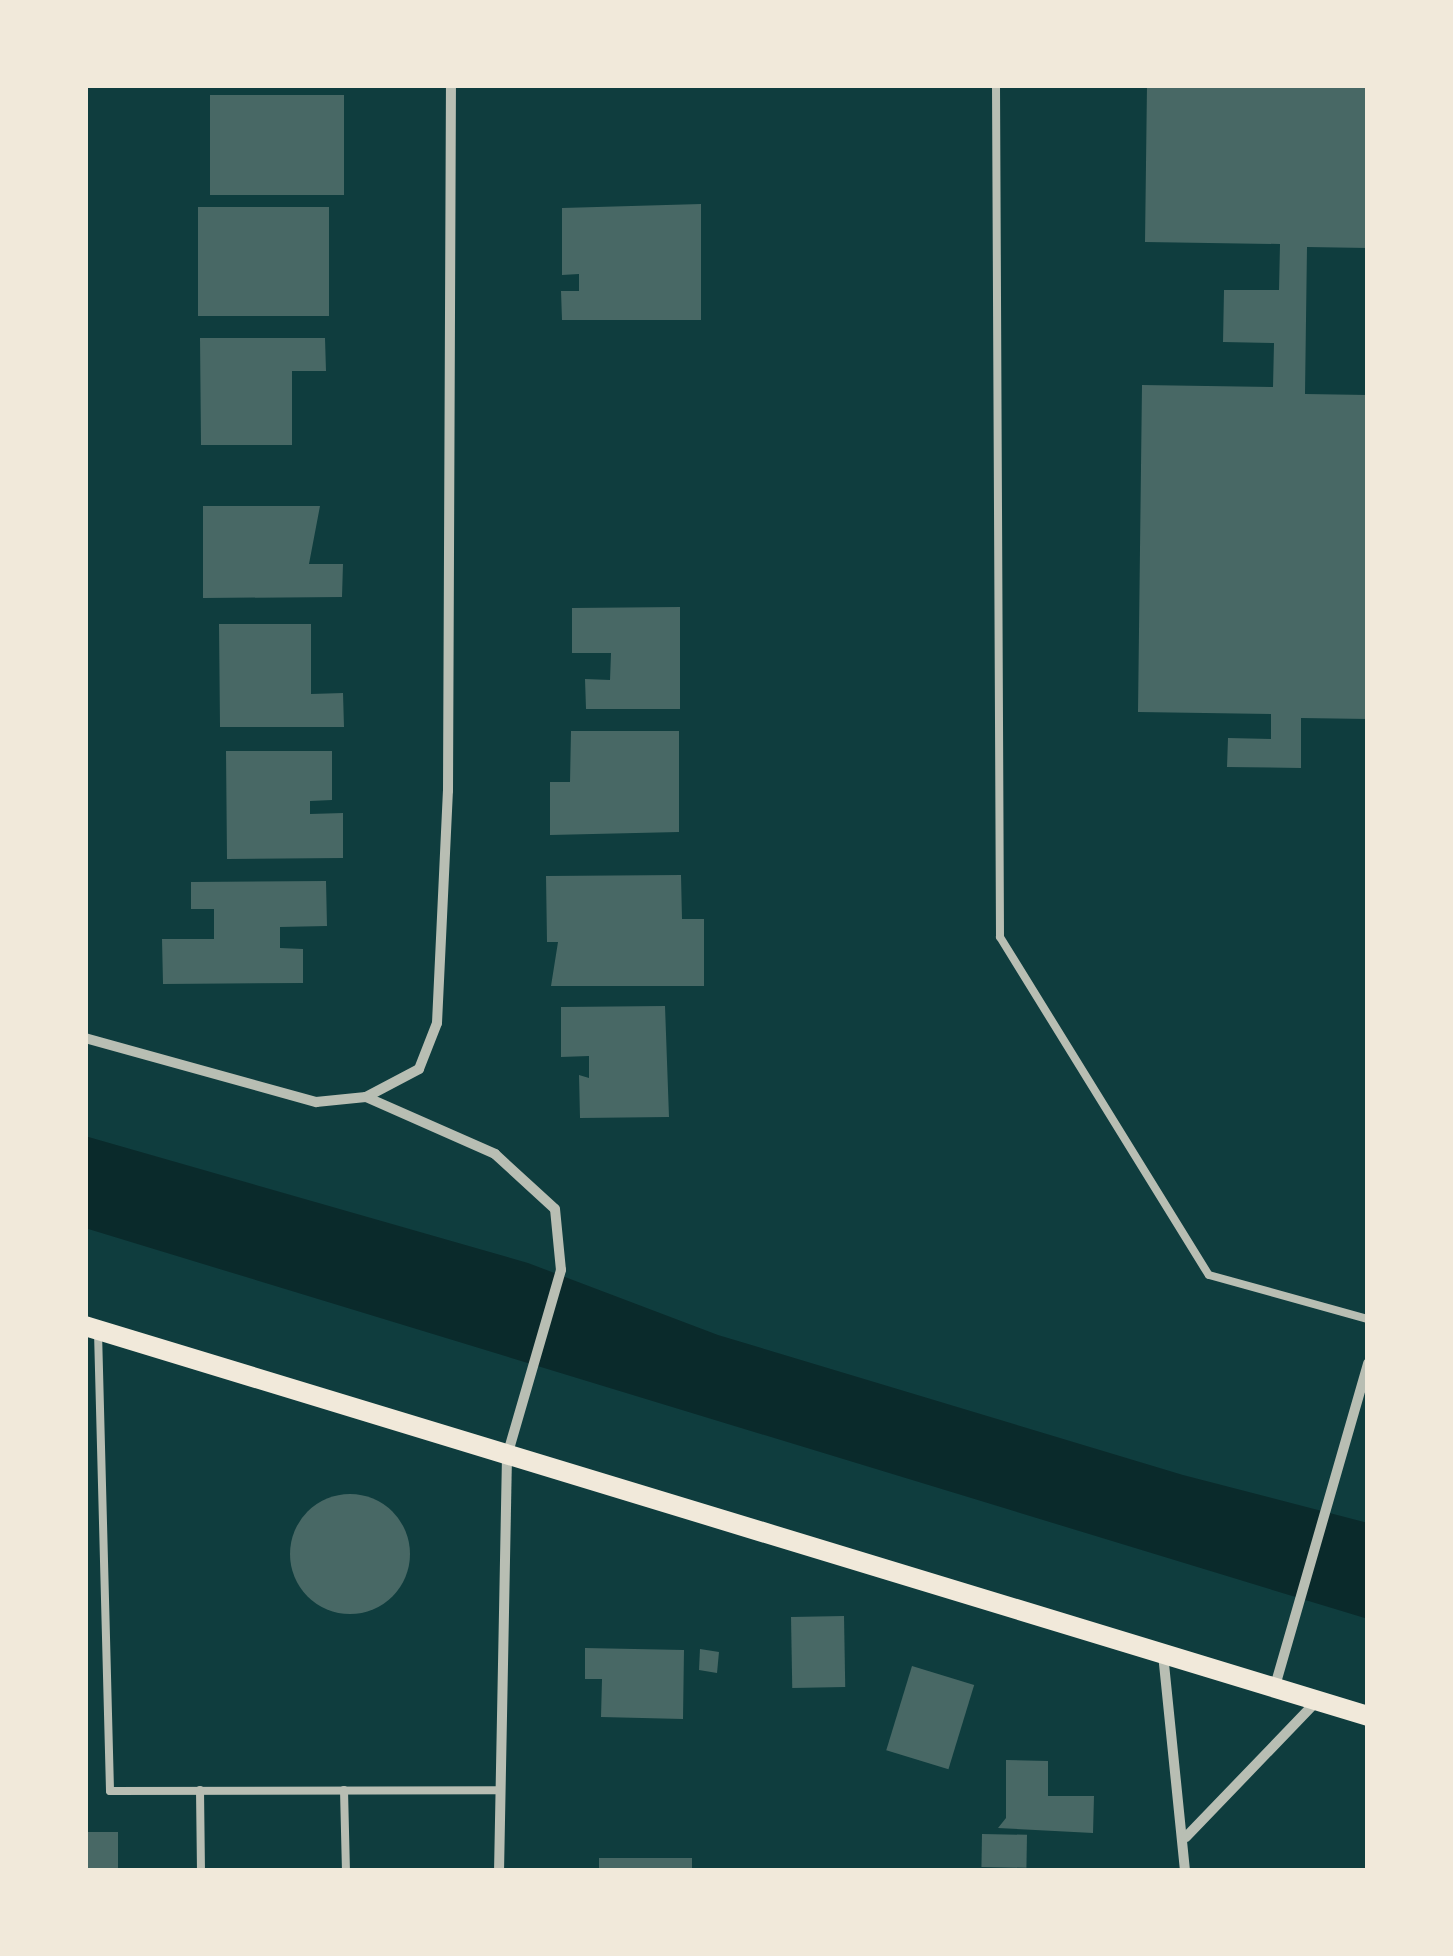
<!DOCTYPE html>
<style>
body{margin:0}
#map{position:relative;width:1453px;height:1956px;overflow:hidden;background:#0f3d3e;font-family:Ubuntu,sans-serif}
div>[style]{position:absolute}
.water>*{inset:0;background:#0a2a2b}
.building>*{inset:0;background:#486865;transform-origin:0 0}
.round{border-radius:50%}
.service>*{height:8px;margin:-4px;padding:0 4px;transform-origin:4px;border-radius:4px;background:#b8beb3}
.minor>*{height:10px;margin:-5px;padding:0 5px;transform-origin:5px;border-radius:5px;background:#b8beb3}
.secondary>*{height:20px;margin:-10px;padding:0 10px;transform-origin:10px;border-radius:10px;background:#f1e9da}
span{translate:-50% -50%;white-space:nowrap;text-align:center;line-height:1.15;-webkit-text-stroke:8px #f1e9da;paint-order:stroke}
.frame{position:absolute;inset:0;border:88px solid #f1e9da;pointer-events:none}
</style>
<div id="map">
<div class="water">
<i style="clip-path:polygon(85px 1136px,528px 1263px,718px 1335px,1183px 1475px,1368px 1523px,1368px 1619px,85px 1228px)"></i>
</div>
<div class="building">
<i style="clip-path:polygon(1147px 85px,1368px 85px,1368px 248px,1307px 247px,1305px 394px,1368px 395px,1368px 719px,1301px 718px,1301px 768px,1227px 767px,1228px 738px,1271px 739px,1271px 714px,1138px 712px,1142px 385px,1273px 387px,1274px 343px,1223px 342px,1224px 290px,1279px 290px,1280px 244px,1145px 242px)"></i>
<i style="left:210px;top:95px;width:134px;height:100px"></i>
<i style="clip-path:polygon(701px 204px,701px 320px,562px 320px,561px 291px,579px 291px,579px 274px,562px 275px,562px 208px)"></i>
<i style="left:198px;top:207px;width:131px;height:109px"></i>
<i style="clip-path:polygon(200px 338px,325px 338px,326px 371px,292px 371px,292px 445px,201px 445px)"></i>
<i style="clip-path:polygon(203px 506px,320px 506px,309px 564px,343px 564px,342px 597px,203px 598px)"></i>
<i style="clip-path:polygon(680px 607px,680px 709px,586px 709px,585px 679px,610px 680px,611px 653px,572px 653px,572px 608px)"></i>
<i style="clip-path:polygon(219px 624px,311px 624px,311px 694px,343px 693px,344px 727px,220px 727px)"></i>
<i style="clip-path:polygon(571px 731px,679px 731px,679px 832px,550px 835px,550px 782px,570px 782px)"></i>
<i style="clip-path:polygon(226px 751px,332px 751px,332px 800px,310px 801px,310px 814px,343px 813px,343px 858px,227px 859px)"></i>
<i style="clip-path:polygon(681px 875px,682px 919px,704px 919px,704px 986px,551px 986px,558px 942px,547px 942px,546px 876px)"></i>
<i style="clip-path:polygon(326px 881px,327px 926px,280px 927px,280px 948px,303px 949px,303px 983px,163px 984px,162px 939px,214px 939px,214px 909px,191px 909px,191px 882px)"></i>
<i style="clip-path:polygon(665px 1006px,669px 1117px,580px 1118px,579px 1075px,589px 1078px,589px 1056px,561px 1057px,561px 1007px)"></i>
<i class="round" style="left:290px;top:1494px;width:120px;height:120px"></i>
<i style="left:844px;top:1616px;width:71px;height:53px;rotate:89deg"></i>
<i style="clip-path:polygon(585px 1648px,684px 1650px,683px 1719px,601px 1717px,602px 1679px,585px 1679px)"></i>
<i style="clip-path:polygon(700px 1649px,719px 1652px,717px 1673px,699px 1670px)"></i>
<i style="left:912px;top:1666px;width:65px;height:88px;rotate:17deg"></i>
<i style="clip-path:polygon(1006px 1760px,1048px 1761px,1048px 1796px,1094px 1796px,1093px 1833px,998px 1828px,1006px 1818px)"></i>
<i style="left:85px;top:1832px;width:33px;height:39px"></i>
<i style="left:982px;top:1834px;width:45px;height:33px;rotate:1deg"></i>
<i style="left:599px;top:1858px;width:93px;height:13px"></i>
</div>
<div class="service">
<i style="left:996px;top:85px;width:852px;rotate:89.73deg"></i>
<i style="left:1000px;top:937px;width:397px;rotate:58.3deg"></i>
<i style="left:1209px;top:1275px;width:165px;rotate:15.5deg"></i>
<i style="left:98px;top:1332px;width:459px;rotate:88.5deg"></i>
<i style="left:110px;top:1791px;width:391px;rotate:-0.1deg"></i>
<i style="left:200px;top:1790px;width:81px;rotate:89.3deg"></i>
<i style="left:344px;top:1790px;width:81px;rotate:88.6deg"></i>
</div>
<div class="minor">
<i style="left:85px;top:1038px;width:240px;rotate:15.5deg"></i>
<i style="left:316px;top:1102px;width:50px;rotate:-5.7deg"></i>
<i style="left:366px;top:1097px;width:60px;rotate:-27.8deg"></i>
<i style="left:419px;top:1069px;width:49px;rotate:-68.6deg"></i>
<i style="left:437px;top:1023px;width:232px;rotate:-87.3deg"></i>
<i style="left:448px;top:791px;width:706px;rotate:-89.76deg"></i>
<i style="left:366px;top:1097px;width:141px;rotate:23.8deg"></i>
<i style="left:495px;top:1154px;width:81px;rotate:42.5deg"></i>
<i style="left:555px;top:1209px;width:61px;rotate:84.4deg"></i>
<i style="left:561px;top:1270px;width:194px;rotate:106.2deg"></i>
<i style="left:507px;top:1456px;width:415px;rotate:91.1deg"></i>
<i style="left:1163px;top:1654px;width:218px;rotate:84.2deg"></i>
<i style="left:1275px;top:1686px;width:336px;rotate:-73.9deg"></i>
<i style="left:1186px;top:1837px;width:189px;rotate:-46.1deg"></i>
</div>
<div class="secondary">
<i style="left:85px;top:1326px;width:1341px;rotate:16.91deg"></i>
</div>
<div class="frame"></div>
</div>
